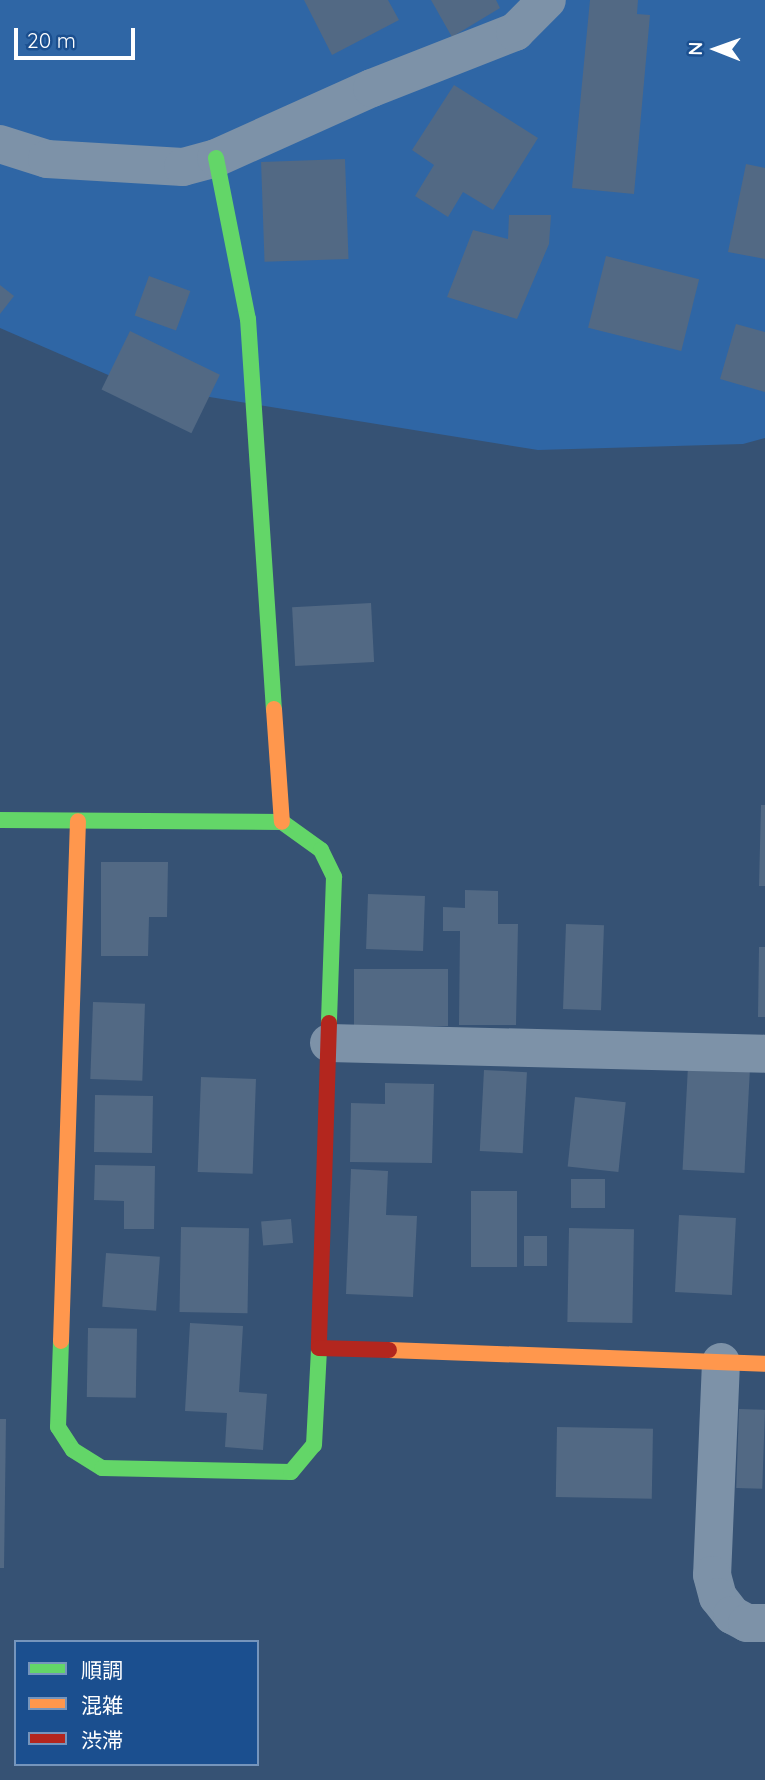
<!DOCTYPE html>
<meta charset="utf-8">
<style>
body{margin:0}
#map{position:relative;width:765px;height:1780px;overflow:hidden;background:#365274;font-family:Quicksand,"Noto Sans JP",sans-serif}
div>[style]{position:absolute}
.green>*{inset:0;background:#2f66a5}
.building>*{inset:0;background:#526984;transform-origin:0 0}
.street>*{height:38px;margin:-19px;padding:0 19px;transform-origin:19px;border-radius:19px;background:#7d92a8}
.fast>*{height:16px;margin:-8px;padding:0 8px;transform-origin:8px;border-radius:8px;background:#63d668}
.slow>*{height:16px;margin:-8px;padding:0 8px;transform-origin:8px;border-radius:8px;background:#ff974d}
.jam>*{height:16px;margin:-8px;padding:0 8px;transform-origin:8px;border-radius:8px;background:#b3261e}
span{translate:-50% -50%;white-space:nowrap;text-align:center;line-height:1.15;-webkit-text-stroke:6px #1b4f8f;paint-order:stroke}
.legend{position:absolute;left:14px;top:1640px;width:245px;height:126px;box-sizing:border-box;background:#1b4f8f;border:2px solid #7695bc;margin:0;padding:9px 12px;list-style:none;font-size:21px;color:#fff}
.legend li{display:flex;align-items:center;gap:14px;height:35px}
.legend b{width:35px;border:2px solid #7695bc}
.north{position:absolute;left:681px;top:14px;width:70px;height:70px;-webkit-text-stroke:5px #1b4f8f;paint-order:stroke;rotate:271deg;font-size:19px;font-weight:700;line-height:28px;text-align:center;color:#fff}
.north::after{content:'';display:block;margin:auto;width:24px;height:32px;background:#fff;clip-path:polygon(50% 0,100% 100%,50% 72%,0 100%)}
.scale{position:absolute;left:14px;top:28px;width:121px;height:32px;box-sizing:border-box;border:4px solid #fff;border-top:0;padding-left:9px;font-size:21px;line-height:24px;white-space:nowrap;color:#fff;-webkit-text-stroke:5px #1b4f8f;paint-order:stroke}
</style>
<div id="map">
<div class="green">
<i style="clip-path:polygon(0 0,765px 0,765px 438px,743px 444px,538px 450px,129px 384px,0 328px)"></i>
</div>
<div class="building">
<i style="clip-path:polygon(304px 0,388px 0,399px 20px,332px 55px)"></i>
<i style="clip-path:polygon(431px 0,496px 0,500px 8px,452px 37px)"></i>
<i style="clip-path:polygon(590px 0,638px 0,637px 14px,650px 15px,634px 194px,572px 188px)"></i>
<i style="clip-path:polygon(454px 85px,538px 138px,493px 210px,463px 192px,448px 217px,415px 196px,434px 165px,412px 150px)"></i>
<i style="left:345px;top:159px;width:100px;height:84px;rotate:88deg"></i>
<i style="clip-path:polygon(746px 164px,765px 168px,765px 259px,728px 252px)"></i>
<i style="clip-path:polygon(509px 215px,551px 215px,549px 244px,517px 319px,447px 297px,473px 230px,508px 239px)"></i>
<i style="left:606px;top:256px;width:96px;height:74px;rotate:14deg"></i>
<i style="left:149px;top:276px;width:44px;height:42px;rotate:20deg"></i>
<i style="clip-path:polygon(0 285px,14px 296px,0 314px)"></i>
<i style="clip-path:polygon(736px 324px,765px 332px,765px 392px,720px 379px)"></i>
<i style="left:130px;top:331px;width:100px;height:65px;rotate:26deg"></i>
<i style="left:371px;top:603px;width:59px;height:79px;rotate:87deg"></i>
<i style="clip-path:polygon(761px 805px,765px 805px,765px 886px,759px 886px)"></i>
<i style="clip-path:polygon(101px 862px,168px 862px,167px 917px,149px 917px,148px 956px,101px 956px)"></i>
<i style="clip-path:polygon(465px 890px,498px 891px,498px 924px,518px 924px,516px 1025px,459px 1025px,460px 931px,443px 931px,443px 907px,465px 908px)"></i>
<i style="left:368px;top:894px;width:57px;height:55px;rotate:2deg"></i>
<i style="left:566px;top:924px;width:38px;height:85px;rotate:2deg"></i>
<i style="clip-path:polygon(759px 947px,765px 947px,765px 1017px,758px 1017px)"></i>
<i style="left:354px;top:969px;width:94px;height:57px"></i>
<i style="left:93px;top:1002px;width:52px;height:77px;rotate:2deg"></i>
<i style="left:688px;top:1066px;width:62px;height:104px;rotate:3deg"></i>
<i style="left:484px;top:1070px;width:43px;height:81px;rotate:3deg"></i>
<i style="left:201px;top:1077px;width:55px;height:95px;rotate:2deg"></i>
<i style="clip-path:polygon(385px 1083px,434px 1084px,432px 1163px,350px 1162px,351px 1103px,385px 1104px)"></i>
<i style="left:95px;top:1095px;width:58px;height:57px;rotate:1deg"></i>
<i style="left:575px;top:1097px;width:51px;height:70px;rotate:6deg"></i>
<i style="clip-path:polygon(95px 1165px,155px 1166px,154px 1229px,124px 1229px,124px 1201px,94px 1200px)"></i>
<i style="clip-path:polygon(351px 1169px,388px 1171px,386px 1215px,417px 1216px,413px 1297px,346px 1294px)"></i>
<i style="left:571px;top:1179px;width:34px;height:29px"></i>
<i style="left:471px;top:1191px;width:46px;height:76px"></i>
<i style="left:679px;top:1215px;width:57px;height:77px;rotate:3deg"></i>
<i style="left:291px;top:1219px;width:24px;height:30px;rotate:85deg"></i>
<i style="left:181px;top:1227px;width:68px;height:85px;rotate:1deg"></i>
<i style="left:569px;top:1228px;width:65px;height:94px;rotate:1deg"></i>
<i style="left:524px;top:1236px;width:23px;height:30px"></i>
<i style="left:106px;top:1253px;width:54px;height:54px;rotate:4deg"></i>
<i style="clip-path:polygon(190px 1323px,243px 1326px,239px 1392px,267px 1394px,263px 1450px,225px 1447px,227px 1413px,185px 1411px)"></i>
<i style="left:88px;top:1328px;width:49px;height:69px;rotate:1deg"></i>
<i style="left:739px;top:1409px;width:26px;height:79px;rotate:2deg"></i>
<i style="clip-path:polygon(0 1419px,6px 1419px,4px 1568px,0 1568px)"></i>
<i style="left:557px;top:1427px;width:96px;height:70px;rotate:1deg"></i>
</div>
<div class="street">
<i style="left:0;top:144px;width:49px;rotate:17.7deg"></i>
<i style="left:47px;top:159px;width:136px;rotate:3.4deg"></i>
<i style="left:183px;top:167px;width:34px;rotate:-15deg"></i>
<i style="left:216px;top:158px;width:171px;rotate:-24.2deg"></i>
<i style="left:372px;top:88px;width:154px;rotate:-21.4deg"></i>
<i style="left:515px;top:32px;width:45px;rotate:-45deg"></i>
<i style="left:329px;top:1043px;width:436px;rotate:1.4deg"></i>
<i style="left:721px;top:1362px;width:213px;rotate:92.4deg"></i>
<i style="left:712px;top:1575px;width:23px;rotate:75deg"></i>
<i style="left:718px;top:1597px;width:23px;rotate:52deg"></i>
<i style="left:732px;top:1615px;width:17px;rotate:28deg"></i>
<i style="left:747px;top:1623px;width:18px"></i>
</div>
<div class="fast">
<i style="left:216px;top:158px;width:164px;rotate:78.8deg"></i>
<i style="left:248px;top:319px;width:391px;rotate:86.2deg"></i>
<i style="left:0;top:820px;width:282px;rotate:0.4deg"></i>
<i style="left:282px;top:822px;width:48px;rotate:35.7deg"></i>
<i style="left:321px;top:850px;width:30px;rotate:64deg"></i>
<i style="left:334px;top:877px;width:146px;rotate:92deg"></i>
<i style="left:61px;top:1341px;width:86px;rotate:92deg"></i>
<i style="left:58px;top:1427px;width:27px;rotate:57deg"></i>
<i style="left:73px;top:1450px;width:34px;rotate:32deg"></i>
<i style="left:102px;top:1468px;width:189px;rotate:1.2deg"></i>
<i style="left:291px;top:1472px;width:35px;rotate:-50deg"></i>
<i style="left:314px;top:1445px;width:97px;rotate:-87deg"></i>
</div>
<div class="slow">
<i style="left:274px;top:709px;width:113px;rotate:86deg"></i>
<i style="left:61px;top:1341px;width:520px;rotate:-88.13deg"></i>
<i style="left:389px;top:1350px;width:376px;rotate:2.1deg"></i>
</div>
<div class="jam">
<i style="left:329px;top:1023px;width:325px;rotate:91.8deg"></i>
<i style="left:319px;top:1348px;width:70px;rotate:1.6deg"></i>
</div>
<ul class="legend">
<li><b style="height:9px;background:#63d668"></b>順調</li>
<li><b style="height:9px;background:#ff974d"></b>混雑</li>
<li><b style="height:9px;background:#b3261e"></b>渋滞</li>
</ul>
<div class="north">N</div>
<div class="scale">20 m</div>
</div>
